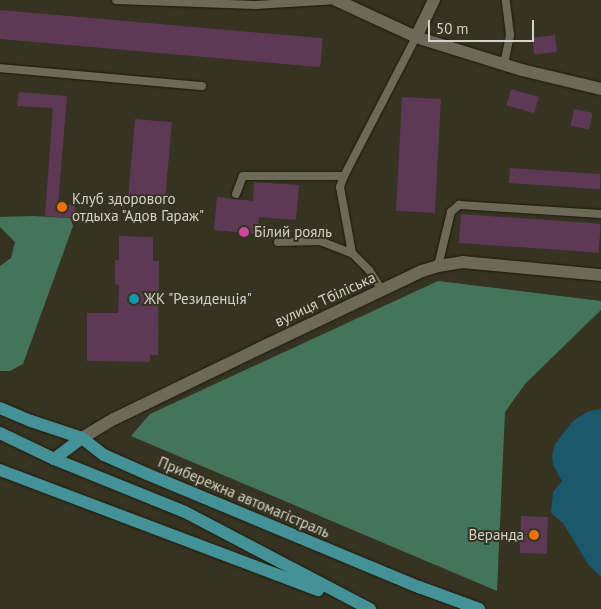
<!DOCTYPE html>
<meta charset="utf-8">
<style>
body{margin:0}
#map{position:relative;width:601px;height:609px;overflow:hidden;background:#363322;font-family:"PT Sans",sans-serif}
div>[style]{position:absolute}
.forest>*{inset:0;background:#44745a}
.water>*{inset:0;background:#1c586c}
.building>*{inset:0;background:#5e3956;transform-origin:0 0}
.roads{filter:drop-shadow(0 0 1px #1d1a0b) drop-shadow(0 0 1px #1d1a0b)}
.service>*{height:8px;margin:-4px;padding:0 4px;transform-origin:4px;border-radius:4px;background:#6c6957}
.minor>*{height:12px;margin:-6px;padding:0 6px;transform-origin:6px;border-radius:6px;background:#6c6957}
.tertiary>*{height:12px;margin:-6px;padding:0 6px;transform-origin:6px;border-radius:6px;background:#6c6957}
.primary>*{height:12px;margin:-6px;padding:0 6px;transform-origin:6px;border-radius:6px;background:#449297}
.dots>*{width:14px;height:14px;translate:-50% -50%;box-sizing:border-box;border:2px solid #363322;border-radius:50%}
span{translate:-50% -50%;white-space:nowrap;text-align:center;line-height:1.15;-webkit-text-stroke:4px #363322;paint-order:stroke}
.poi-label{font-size:15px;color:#d4d3c8}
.left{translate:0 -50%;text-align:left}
.right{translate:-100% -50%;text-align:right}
.street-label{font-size:15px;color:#d4d3c8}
.scale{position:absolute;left:428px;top:20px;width:106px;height:22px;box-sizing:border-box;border:2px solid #d4d3c8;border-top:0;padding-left:6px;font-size:15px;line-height:18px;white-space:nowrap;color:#d4d3c8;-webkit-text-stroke:4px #363322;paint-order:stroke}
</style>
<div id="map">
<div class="forest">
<i style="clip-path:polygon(32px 216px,70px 218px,73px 226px,23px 364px,10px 371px,0 371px,0 266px,11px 258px,15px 242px,0 227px,0 217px)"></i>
<i style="clip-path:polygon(438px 281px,601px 301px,601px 310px,525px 384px,505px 412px,497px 591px,131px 436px,150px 414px)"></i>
</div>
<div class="water">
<i style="clip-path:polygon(601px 409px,601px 577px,588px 564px,563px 523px,551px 513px,553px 492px,562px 481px,553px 465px,552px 455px,555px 444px,573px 421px,589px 411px)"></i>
</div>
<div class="building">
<i style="left:0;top:10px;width:324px;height:29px;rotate:5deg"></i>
<i style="left:555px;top:35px;width:17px;height:23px;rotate:83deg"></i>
<i style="left:511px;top:89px;width:29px;height:17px;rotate:16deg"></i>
<i style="clip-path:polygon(19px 92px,67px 96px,58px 204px,75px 205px,74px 218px,45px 216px,53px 108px,17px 106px)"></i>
<i style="left:402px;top:97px;width:39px;height:114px;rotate:3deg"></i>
<i style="left:574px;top:109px;width:19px;height:17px;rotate:12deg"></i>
<i style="left:135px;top:119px;width:37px;height:79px;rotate:5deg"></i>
<i style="left:510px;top:168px;width:91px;height:15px;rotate:4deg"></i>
<i style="clip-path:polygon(254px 182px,299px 185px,296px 220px,259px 217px,257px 234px,214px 230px,217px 197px,253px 201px)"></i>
<i style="left:461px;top:214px;width:140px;height:29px;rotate:4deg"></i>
<i style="clip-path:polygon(119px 236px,153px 237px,153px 261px,159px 261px,158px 355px,150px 355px,150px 362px,87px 361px,87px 313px,118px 313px,119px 285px,115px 284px,115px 260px,119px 260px)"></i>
<i style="left:521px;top:516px;width:27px;height:37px;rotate:2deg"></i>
</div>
<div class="roads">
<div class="service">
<i style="left:116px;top:0;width:139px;rotate:2.1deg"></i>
<i style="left:255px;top:5px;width:83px;rotate:-3.4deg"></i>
<i style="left:504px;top:64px;width:30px;rotate:-78deg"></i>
<i style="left:510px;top:35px;width:35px;rotate:-97deg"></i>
<i style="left:0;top:68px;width:203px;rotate:5.1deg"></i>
<i style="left:236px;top:194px;width:19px;rotate:-69deg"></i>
<i style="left:243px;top:176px;width:101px"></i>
<i style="left:278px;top:242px;width:42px;rotate:-1.4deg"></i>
<i style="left:320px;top:241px;width:34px;rotate:21deg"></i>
<i style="left:352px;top:253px;width:24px;rotate:45deg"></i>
<i style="left:369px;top:270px;width:24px;rotate:57deg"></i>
<i style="left:352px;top:253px;width:67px;rotate:-100.3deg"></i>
<i style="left:340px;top:187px;width:12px;rotate:-70deg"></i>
<i style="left:344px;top:176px;width:157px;rotate:-62.6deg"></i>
<i style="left:438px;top:266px;width:56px;rotate:-76.5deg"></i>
<i style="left:451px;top:212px;width:11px;rotate:-41deg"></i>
<i style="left:459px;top:205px;width:142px;rotate:3.6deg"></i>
</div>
<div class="minor">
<i style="left:336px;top:0;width:88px;rotate:24.8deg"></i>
<i style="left:416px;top:37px;width:111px;rotate:17.3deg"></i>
<i style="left:522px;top:70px;width:81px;rotate:13.5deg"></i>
<i style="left:416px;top:37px;width:41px;rotate:-64.1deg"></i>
</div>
<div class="tertiary">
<i style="left:82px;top:438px;width:37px;rotate:-31deg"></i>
<i style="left:114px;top:419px;width:151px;rotate:-25.9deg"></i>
<i style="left:250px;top:353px;width:191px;rotate:-25.5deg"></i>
<i style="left:422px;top:271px;width:17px;rotate:-17deg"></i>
<i style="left:438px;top:266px;width:25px;rotate:-9deg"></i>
<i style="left:463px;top:262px;width:139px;rotate:5.4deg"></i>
</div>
<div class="primary">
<i style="left:0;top:408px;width:34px;rotate:23deg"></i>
<i style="left:31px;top:421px;width:54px;rotate:18.4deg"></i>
<i style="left:82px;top:438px;width:28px;rotate:38deg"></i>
<i style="left:104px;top:455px;width:47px;rotate:23.8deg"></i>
<i style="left:147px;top:474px;width:295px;rotate:22.6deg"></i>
<i style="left:419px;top:587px;width:64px;rotate:20.1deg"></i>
<i style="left:0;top:433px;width:60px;rotate:25.7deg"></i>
<i style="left:54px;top:459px;width:141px;rotate:22deg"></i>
<i style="left:185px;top:512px;width:209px;rotate:27.7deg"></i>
<i style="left:54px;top:459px;width:35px;rotate:-37deg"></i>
<i style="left:0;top:470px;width:340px;rotate:20.7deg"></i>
</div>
</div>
<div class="dots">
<i style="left:62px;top:207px;background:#e8710a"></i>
<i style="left:244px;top:232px;background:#d1479c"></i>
<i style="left:134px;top:299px;background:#0f9aa8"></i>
<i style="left:534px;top:535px;background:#e8710a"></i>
</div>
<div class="poi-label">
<span class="left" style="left:72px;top:207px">Клуб здорового<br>отдыха "Адов Гараж"</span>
<span class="left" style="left:254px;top:232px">Білий рояль</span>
<span class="left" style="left:144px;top:299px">ЖК "Резиденція"</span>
<span class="right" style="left:524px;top:535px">Веранда</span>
</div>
<div class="street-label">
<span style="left:325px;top:299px;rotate:-25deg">вулиця Тбіліська</span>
<span style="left:244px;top:497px;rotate:23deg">Прибережна автомагістраль</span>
</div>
<div class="scale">50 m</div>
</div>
